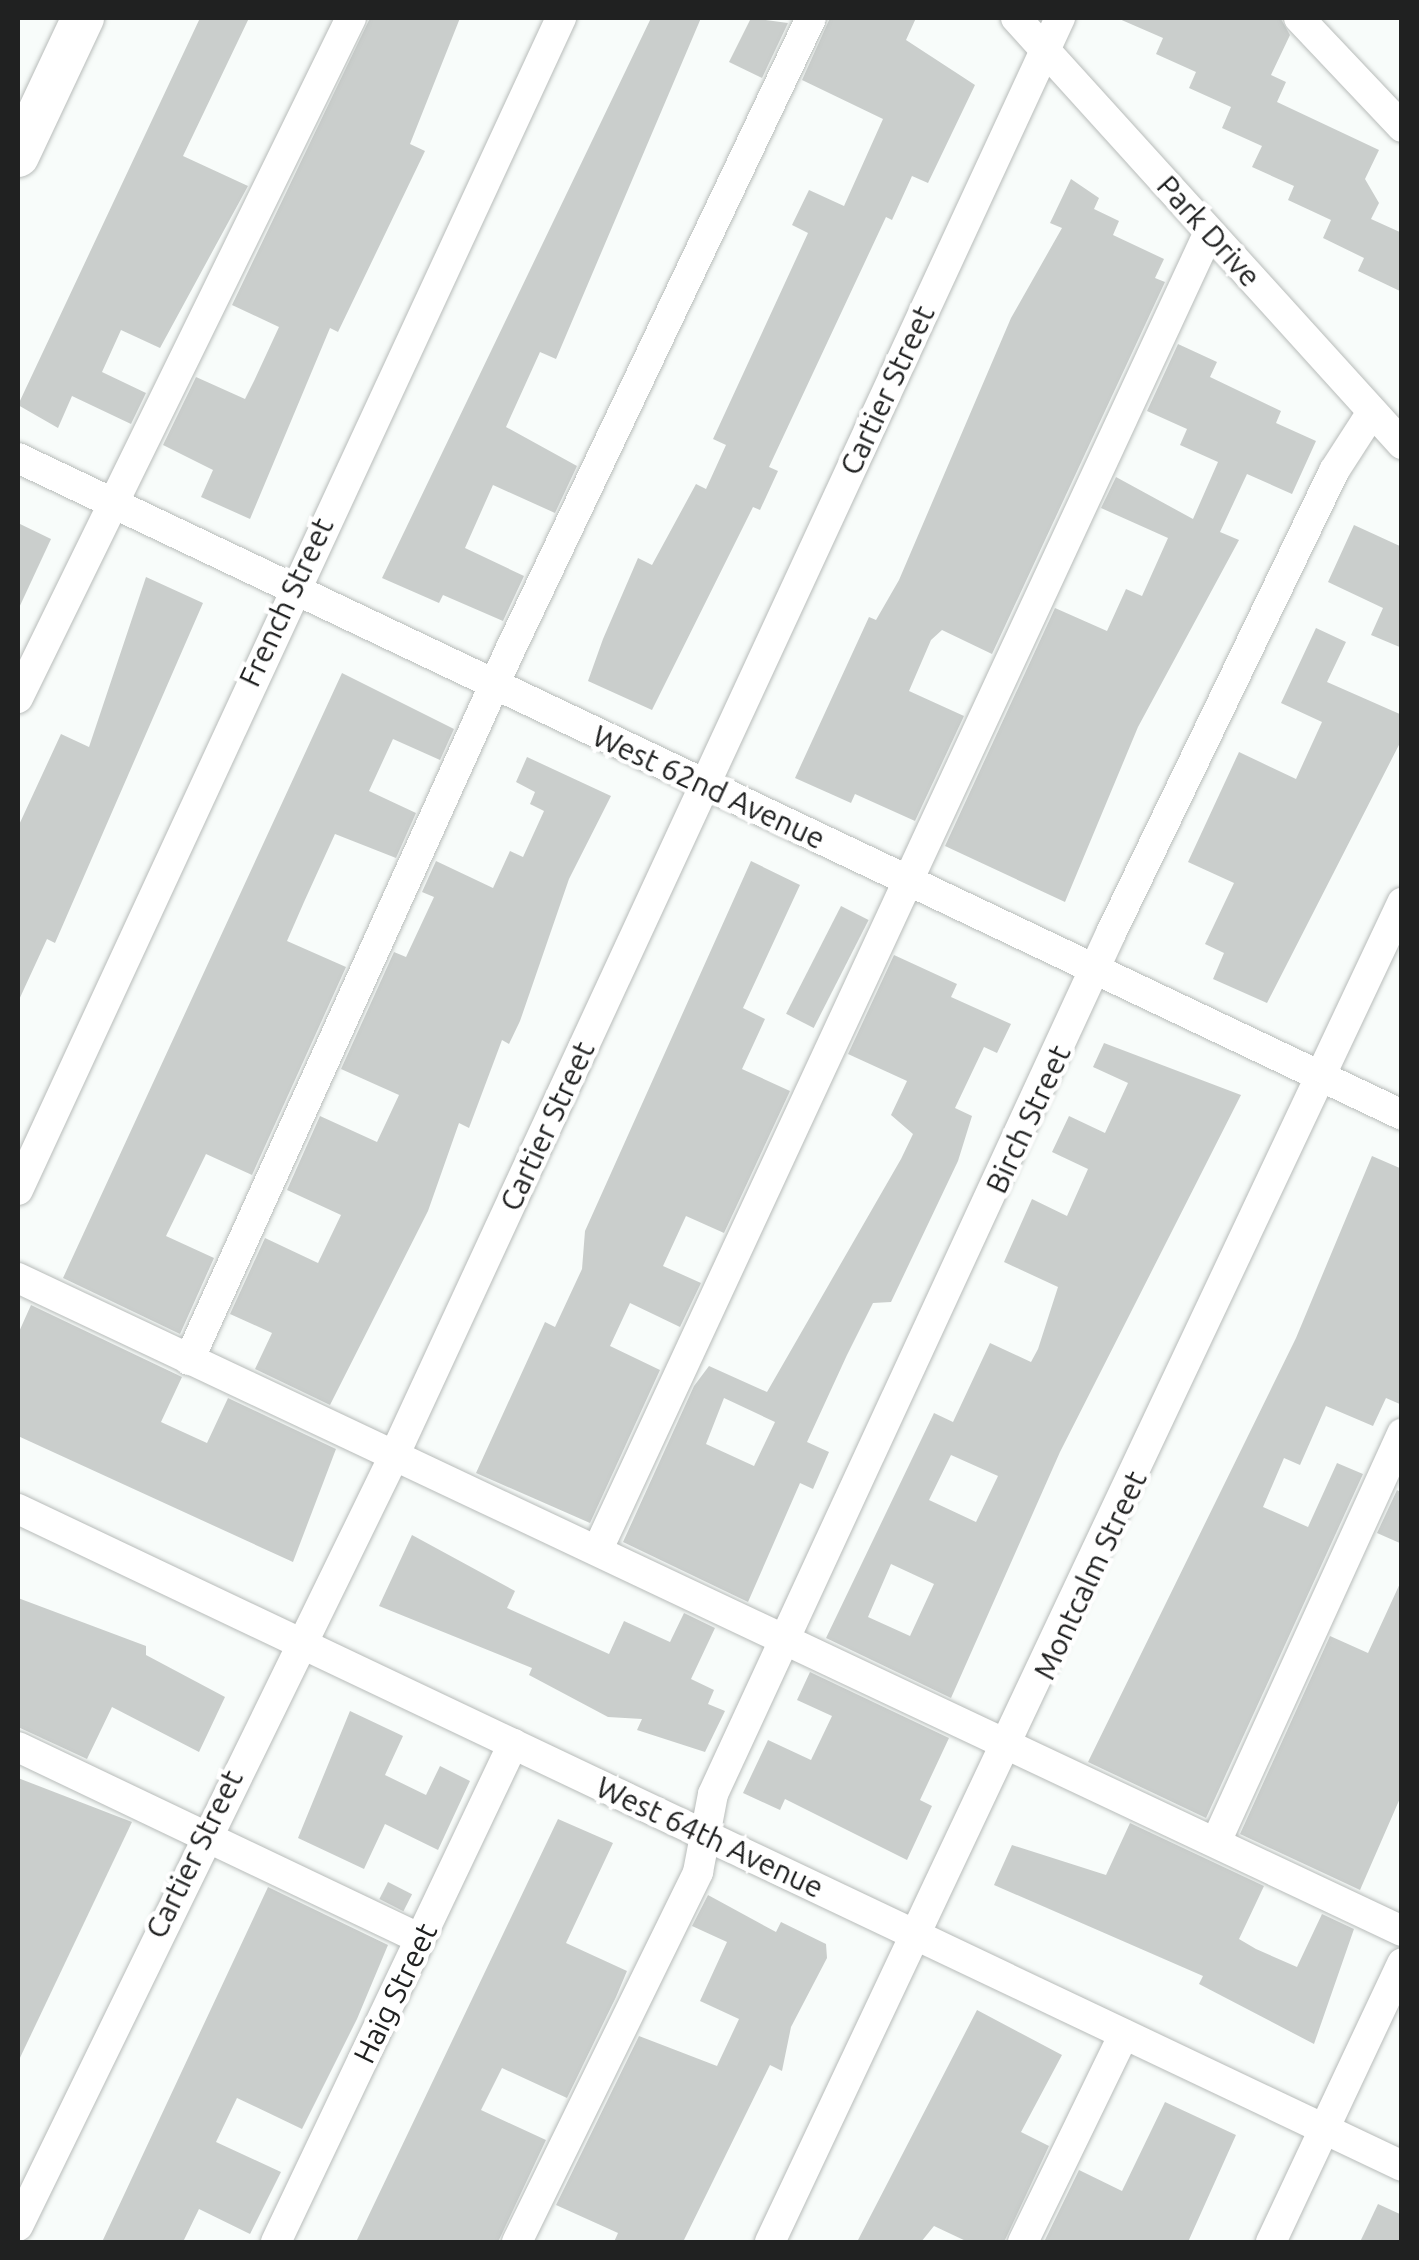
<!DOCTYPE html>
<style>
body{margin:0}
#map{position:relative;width:1419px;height:2260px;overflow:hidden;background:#f8fcfa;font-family:Ubuntu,sans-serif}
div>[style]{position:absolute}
.building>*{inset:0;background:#cacecc;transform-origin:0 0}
.roads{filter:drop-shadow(0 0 2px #b8bcba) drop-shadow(0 0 2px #b8bcba)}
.minor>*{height:30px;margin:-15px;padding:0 15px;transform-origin:15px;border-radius:15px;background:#fff}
.highway>*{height:42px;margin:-21px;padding:0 21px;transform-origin:21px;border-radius:21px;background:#fff}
span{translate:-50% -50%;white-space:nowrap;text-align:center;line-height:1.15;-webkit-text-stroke:9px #fff;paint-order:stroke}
.street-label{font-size:30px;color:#202121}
.frame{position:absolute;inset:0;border:20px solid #202121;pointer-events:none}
</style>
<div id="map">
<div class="building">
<i style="clip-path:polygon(200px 18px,249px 18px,183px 156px,248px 186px,160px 348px,121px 330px,102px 372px,146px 393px,131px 424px,72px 396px,58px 428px,18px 405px)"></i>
<i style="clip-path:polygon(370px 18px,460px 18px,410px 144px,425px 151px,338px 332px,330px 328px,250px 519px,201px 497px,213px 470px,163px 445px,196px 377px,245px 399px,254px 381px,279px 327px,232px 305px)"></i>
<i style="clip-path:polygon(651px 18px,701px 18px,556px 359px,540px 352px,506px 427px,577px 466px,555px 513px,493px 485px,465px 548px,524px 576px,503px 621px,443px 595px,439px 603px,382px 578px)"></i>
<i style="clip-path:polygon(751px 18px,788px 23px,762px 78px,729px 62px)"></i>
<i style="clip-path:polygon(830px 18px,916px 18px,906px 40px,975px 85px,928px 183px,912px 176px,892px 220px,886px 217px,769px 467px,778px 471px,760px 510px,753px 507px,652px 710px,588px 681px,603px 639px,638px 558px,652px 565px,696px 484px,706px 489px,726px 445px,713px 439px,808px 233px,792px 225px,809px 190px,844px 206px,883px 119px,802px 80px)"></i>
<i style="clip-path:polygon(1117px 18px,1281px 19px,1290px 35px,1271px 75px,1286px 82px,1277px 102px,1379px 150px,1365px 179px,1379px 203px,1371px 219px,1402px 233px,1402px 292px,1358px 271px,1364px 258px,1323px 238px,1331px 220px,1288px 200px,1294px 186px,1252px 167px,1262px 146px,1222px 128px,1231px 107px,1189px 88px,1196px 72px,1156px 54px,1163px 38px)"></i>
<i style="clip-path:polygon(1071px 179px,1099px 198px,1094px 209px,1119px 221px,1113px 235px,1164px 259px,1155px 278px,1165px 282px,992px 654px,942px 630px,931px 640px,909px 691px,964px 716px,915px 821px,855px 794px,851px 803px,795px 778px,869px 617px,876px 620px,899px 580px,1011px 318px,1062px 228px,1050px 223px)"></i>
<i style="clip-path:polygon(1178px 344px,1217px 362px,1210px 377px,1281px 411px,1276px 423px,1316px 441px,1292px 494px,1247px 474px,1220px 532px,1239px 540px,1138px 727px,1065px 902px,945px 846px,1055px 608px,1107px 631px,1126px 589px,1142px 596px,1168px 538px,1101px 508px,1116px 477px,1193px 519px,1218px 462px,1180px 445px,1187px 429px,1147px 411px)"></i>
<i style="clip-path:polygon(18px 523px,51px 539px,18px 610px)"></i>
<i style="clip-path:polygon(1354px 525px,1402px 547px,1402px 648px,1371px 635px,1383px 608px,1328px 582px)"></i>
<i style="clip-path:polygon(146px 577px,203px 603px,55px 943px,47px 939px,18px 1002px,18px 827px,61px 734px,89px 747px)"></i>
<i style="clip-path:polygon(1316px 628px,1346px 642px,1327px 682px,1402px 715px,1402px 739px,1267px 1003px,1213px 979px,1224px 953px,1205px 944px,1234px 883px,1188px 862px,1239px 752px,1296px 779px,1322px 722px,1281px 703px)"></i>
<i style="clip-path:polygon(342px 673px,454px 729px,440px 760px,393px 739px,369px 791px,416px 813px,396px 858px,335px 834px,304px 902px,287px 941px,346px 967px,252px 1175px,206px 1154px,166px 1236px,214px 1258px,180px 1334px,63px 1278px)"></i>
<i style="clip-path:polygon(527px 757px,611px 796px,569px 879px,520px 1021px,509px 1044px,502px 1040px,469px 1128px,459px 1123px,428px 1211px,330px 1405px,255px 1369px,272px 1333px,230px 1314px,265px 1238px,318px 1263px,341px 1215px,287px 1190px,320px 1116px,377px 1142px,399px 1095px,341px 1069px,394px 952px,406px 957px,434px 897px,422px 892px,436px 861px,493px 888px,510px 851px,523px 857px,544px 811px,530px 804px,535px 792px,516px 782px)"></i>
<i style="clip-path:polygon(751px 861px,800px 885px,743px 1008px,765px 1019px,742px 1069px,790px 1091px,724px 1233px,686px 1216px,663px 1266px,701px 1283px,680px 1327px,630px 1303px,610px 1346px,660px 1370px,590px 1523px,476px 1473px,545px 1322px,555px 1327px,582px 1269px,585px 1231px)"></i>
<i style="left:841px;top:906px;width:31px;height:121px;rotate:27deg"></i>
<i style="clip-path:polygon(evenodd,894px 955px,957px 984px,951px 997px,1011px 1024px,997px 1053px,984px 1047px,955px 1108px,972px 1116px,958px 1161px,891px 1302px,873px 1303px,847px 1355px,807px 1442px,829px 1452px,813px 1489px,800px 1483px,748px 1602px,623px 1542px,694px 1386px,709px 1366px,767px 1392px,901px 1159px,913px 1134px,891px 1115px,907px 1081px,848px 1054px,894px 955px,724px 1398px,775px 1422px,754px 1466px,706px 1444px,724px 1398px)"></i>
<i style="clip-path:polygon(evenodd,1104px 1043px,1241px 1095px,1060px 1452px,951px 1698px,826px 1638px,934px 1413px,953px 1422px,990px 1343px,1031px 1362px,1038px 1349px,1058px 1287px,1004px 1262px,1032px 1199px,1067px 1216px,1088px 1169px,1052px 1152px,1069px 1116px,1105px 1133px,1128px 1083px,1093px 1067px,1104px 1043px,951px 1455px,998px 1476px,976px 1522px,929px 1500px,951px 1455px,1104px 1043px,891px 1564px,934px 1584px,910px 1636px,868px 1617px,891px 1564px)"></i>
<i style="clip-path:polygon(1372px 1156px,1402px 1169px,1402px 1405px,1386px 1398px,1373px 1426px,1326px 1406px,1300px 1465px,1284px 1458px,1263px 1507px,1308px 1527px,1337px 1463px,1363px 1474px,1206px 1818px,1088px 1762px,1296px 1338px)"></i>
<i style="clip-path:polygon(31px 1305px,182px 1377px,161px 1422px,207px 1443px,228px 1398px,336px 1449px,293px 1562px,18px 1436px,18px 1334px)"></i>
<i style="clip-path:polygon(1397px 1490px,1402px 1493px,1402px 1544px,1377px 1533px)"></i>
<i style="clip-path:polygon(412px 1535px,515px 1591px,507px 1608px,609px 1654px,624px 1621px,670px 1642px,684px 1613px,715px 1628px,691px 1679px,714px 1690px,708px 1704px,725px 1711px,705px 1752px,637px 1730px,642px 1719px,608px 1717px,529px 1675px,532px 1668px,379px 1606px)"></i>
<i style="clip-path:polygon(1402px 1579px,1401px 1796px,1360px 1890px,1240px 1834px,1330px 1636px,1368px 1653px)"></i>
<i style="clip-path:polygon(18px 1598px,146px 1646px,146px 1655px,225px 1697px,199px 1752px,112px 1707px,87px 1759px,18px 1727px)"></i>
<i style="clip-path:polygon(810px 1672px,949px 1738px,920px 1800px,932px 1806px,907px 1860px,785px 1799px,780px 1810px,743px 1793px,768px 1740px,811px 1760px,832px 1716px,797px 1700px)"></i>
<i style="clip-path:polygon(350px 1711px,403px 1736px,385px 1775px,426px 1795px,440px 1766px,470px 1781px,438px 1850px,385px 1824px,364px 1869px,298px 1838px)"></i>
<i style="clip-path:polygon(18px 1778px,132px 1822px,18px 2062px)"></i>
<i style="clip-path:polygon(558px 1819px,613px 1843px,566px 1943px,627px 1971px,616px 1997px,567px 2098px,502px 2068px,481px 2110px,546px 2140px,498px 2242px,356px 2242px)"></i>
<i style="clip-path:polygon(1130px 1823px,1264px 1886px,1239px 1939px,1256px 1949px,1297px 1967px,1322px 1914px,1354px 1929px,1314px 2044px,1199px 1984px,1203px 1976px,994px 1885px,1012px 1845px,1106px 1875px)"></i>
<i style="left:388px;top:1882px;width:27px;height:19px;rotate:27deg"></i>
<i style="clip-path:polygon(268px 1887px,388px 1945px,357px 2019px,302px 2129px,237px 2098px,216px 2142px,281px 2172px,250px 2234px,199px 2209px,183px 2242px,102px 2242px)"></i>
<i style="clip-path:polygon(708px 1895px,776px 1932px,781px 1922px,826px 1944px,827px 1958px,791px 2027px,782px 2071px,770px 2065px,683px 2242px,614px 2242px,618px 2233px,556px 2205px,639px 2036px,717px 2066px,739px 2019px,700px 2001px,727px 1942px,692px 1926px)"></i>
<i style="clip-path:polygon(977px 2010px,1062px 2055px,1021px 2132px,1049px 2146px,1004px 2242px,968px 2242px,934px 2226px,921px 2242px,857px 2242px)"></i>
<i style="clip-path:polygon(1165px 2102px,1236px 2135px,1188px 2242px,1044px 2242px,1079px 2170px,1122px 2191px)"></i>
<i style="clip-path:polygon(1378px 2204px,1402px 2215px,1402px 2242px,1360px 2242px)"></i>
</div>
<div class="roads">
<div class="minor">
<i style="left:1016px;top:18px;width:575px;rotate:47.82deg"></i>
<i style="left:1299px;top:18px;width:150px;rotate:46.6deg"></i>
<i style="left:18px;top:458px;width:1532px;rotate:25.39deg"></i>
<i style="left:18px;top:698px;width:757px;rotate:-63.91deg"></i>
<i style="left:18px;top:1190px;width:1292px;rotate:-65.14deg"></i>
<i style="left:18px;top:1278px;width:1530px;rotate:25.26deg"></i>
<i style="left:189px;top:1360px;width:779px;rotate:-65.67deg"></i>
<i style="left:510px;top:650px;width:700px;rotate:-64.53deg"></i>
<i style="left:18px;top:1509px;width:1532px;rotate:25.39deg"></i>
<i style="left:598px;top:1549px;width:1452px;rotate:-65.11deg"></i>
<i style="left:18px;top:1747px;width:445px;rotate:25.5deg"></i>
<i style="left:1216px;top:1842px;width:449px;rotate:-65.5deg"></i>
<i style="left:18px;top:2226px;width:857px;rotate:-63.97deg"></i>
<i style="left:394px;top:1456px;width:1585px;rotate:-65.15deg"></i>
<i style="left:276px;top:2242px;width:552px;rotate:-64.55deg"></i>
<i style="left:517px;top:2242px;width:412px;rotate:-63.9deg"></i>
<i style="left:698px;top:1872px;width:79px;rotate:-79.1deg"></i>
<i style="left:713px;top:1794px;width:949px;rotate:-65.19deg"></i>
<i style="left:1111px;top:933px;width:513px;rotate:-64.23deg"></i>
<i style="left:1334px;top:471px;width:70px;rotate:-57.2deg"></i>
<i style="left:770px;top:2242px;width:1481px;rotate:-64.73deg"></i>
<i style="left:1023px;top:2242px;width:231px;rotate:-64.1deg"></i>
<i style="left:1271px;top:2242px;width:308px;rotate:-64.8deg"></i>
</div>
<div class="highway">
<i style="left:18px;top:156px;width:153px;rotate:-64.8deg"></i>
</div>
</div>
<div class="street-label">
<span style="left:1209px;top:231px;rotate:48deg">Park Drive</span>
<span style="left:887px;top:390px;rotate:-65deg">Cartier Street</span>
<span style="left:286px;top:602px;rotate:-65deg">French Street</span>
<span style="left:709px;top:787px;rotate:25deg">West 62nd Avenue</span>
<span style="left:1028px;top:1119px;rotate:-65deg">Birch Street</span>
<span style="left:547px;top:1126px;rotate:-65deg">Cartier Street</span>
<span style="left:1090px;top:1575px;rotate:-65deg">Montcalm Street</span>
<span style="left:710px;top:1837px;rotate:25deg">West 64th Avenue</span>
<span style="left:194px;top:1854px;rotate:-64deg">Cartier Street</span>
<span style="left:395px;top:1993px;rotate:-64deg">Haig Street</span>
</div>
<div class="frame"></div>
</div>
